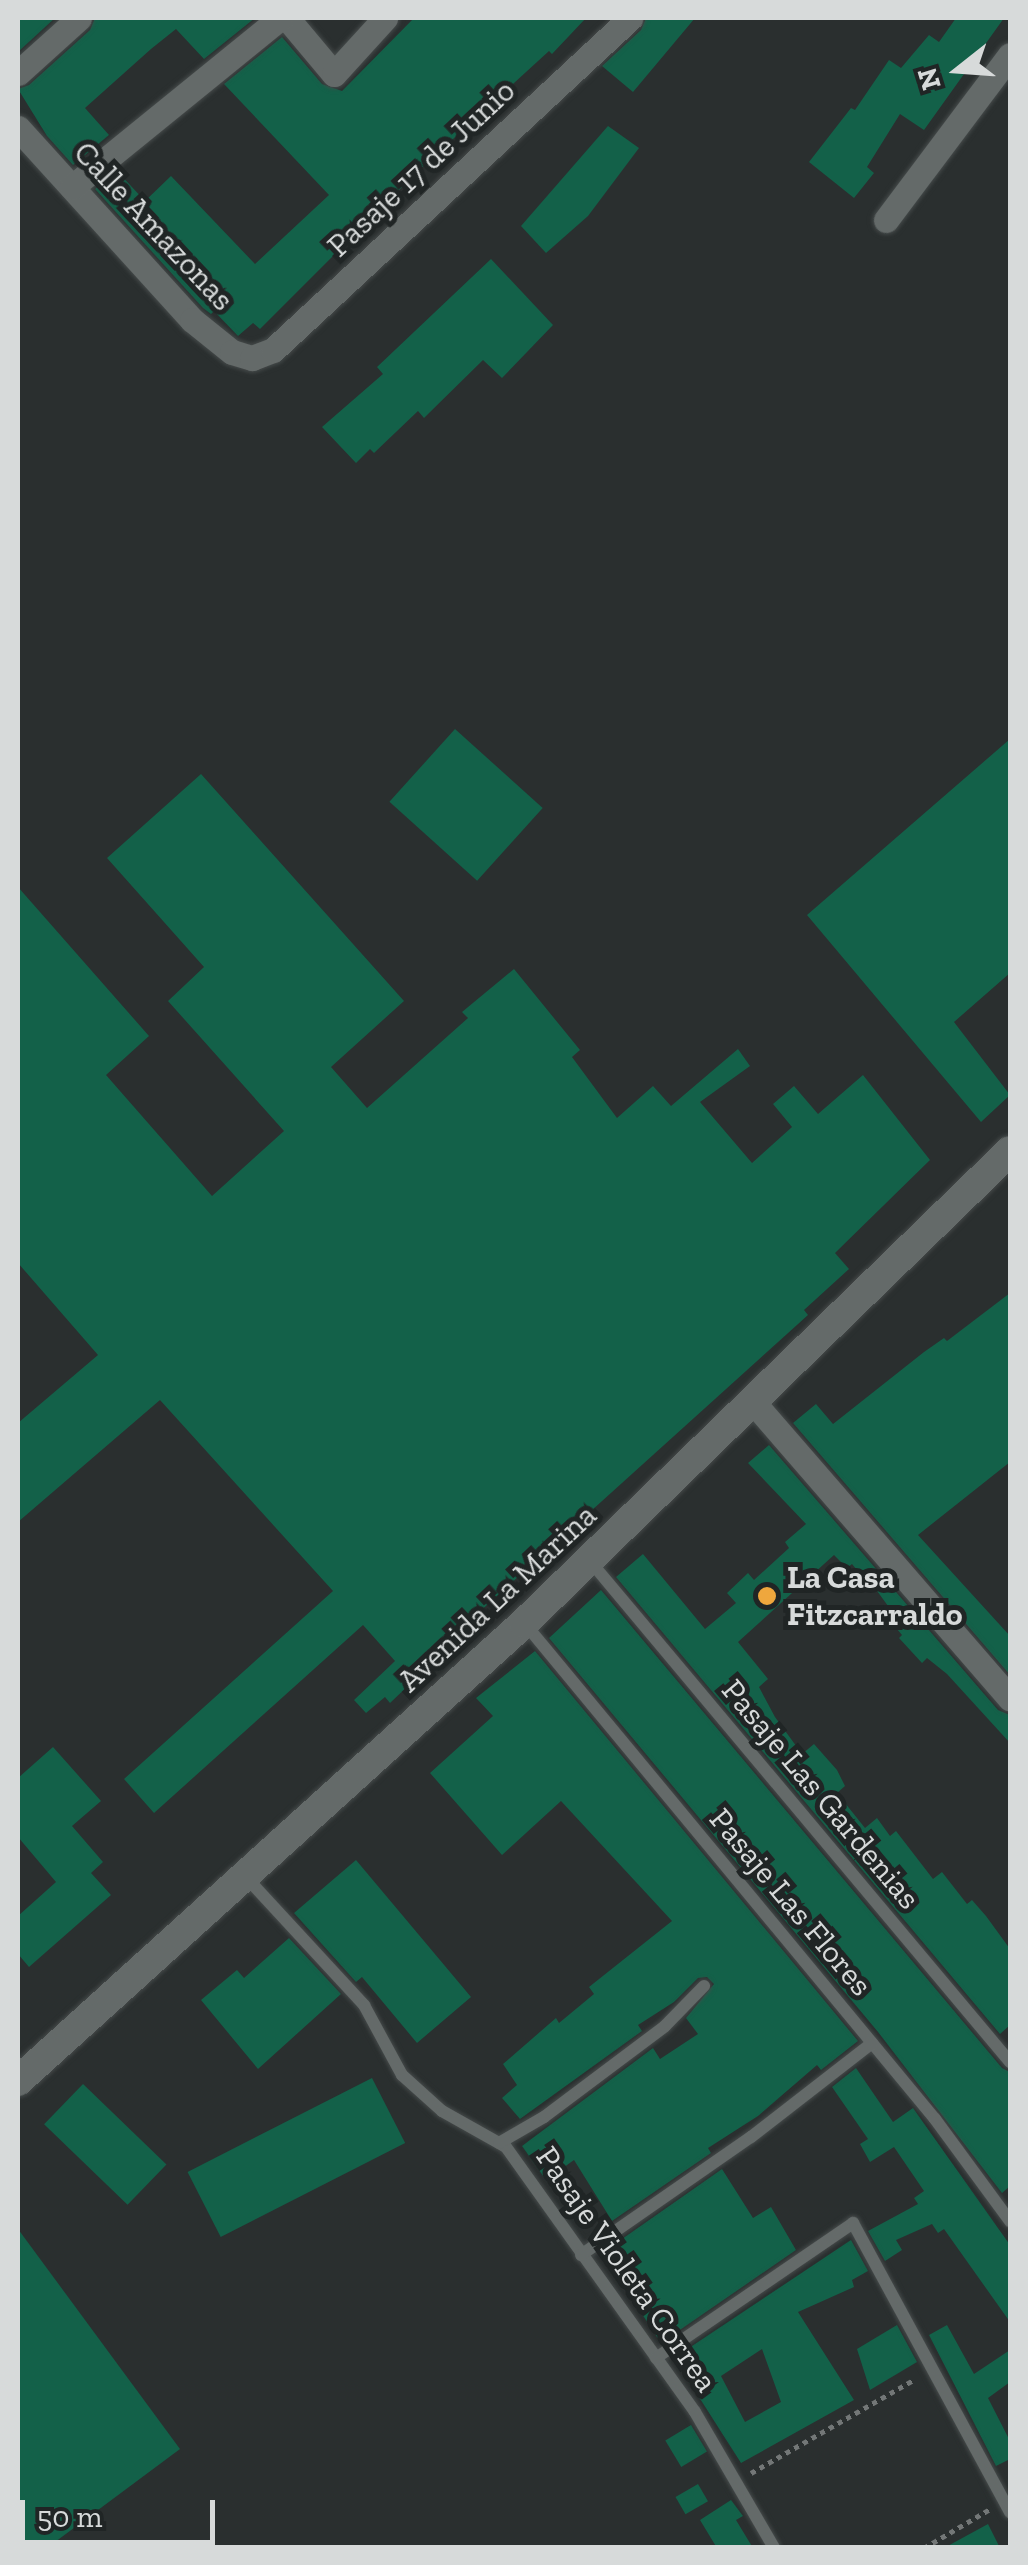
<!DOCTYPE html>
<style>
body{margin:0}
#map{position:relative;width:1028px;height:2565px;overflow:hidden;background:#2a2f2f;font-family:"Zilla Slab",serif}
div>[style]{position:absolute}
.building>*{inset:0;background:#136149;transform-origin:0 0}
.path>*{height:5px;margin-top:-2.5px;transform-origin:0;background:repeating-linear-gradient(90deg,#737777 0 5px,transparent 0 10px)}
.roads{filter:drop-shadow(0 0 2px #454a4a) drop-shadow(0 0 2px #454a4a)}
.service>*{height:12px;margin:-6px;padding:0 6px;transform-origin:6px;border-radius:6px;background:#646a69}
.minor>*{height:25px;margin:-12.5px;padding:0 12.5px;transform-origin:12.5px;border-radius:12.5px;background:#646a69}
.secondary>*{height:30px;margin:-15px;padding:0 15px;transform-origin:15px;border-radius:15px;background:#646a69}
.dots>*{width:28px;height:28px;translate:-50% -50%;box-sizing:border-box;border:5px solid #202525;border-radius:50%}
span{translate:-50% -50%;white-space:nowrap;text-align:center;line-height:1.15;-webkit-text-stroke:10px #202525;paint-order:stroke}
.street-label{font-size:32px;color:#d7dada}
.poi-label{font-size:32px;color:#d7dada;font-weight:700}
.left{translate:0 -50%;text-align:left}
.frame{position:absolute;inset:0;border:20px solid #d7dada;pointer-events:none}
.north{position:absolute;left:908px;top:20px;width:100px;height:100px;-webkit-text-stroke:8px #202525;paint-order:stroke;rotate:253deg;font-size:28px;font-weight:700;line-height:40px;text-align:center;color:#d7dada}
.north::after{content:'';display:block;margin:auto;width:35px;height:45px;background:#d7dada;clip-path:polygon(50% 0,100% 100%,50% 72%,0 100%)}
.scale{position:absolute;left:20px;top:2500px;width:195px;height:45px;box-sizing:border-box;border:5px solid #d7dada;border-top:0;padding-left:12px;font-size:30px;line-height:35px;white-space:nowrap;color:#d7dada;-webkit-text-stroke:8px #202525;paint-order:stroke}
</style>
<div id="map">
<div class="building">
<i style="clip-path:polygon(18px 18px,55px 18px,18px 52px)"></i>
<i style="clip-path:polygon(95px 18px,255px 18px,204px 59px,176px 29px,151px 49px,85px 108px,109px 135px,73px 165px,47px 136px,18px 89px,29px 85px,90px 30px)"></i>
<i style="clip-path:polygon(414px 18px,586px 18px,552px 54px,549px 51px,417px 172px,260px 329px,253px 323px,238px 336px,214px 311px,211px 314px,203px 308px,95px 189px,117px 171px,145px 201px,171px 176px,255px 264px,329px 195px,224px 84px,282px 37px,322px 84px,342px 91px)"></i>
<i style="clip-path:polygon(646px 18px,695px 18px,633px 92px,602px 66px,641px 30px)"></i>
<i style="clip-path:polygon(956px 18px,1004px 18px,924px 130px,900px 114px,867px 167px,874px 173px,854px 198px,809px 162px,851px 108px,855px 110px,889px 60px,901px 68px,929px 35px,939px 42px)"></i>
<i style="clip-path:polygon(608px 126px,639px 148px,588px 216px,546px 253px,521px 226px)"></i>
<i style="clip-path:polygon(491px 259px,553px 325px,502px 378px,483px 360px,424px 418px,418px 411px,374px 453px,370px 449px,356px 463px,322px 427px,383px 374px,377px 367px)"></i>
<i style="left:455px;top:729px;width:118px;height:98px;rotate:42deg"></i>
<i style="clip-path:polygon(1010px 739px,1010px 973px,954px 1022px,1010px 1095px,981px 1122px,807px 915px)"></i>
<i style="clip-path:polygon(201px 774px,404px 1001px,331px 1067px,367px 1108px,468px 1018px,462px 1012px,514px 969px,580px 1050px,572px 1057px,617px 1118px,653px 1086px,671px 1106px,738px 1049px,750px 1066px,700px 1102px,752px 1163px,792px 1127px,773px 1104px,794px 1086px,818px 1114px,863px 1075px,930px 1160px,835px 1253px,849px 1269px,804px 1310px,808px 1315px,405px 1679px,410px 1684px,390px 1703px,385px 1697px,366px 1713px,354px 1700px,395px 1661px,363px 1625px,154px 1813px,124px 1779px,333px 1591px,160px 1400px,18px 1522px,18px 1423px,98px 1355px,18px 1263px,18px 887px,149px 1036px,106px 1075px,212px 1196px,284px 1131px,168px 1001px,204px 967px,107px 858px)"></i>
<i style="clip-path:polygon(1010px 1293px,1010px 1462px,918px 1535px,1010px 1636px,1010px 1675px,793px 1423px,816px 1404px,833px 1424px,924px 1352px,944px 1338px,947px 1341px)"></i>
<i style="clip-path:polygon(769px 1445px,998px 1710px,1010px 1715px,1010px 1743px,947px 1674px,927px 1658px,922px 1663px,899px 1638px,902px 1635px,891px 1622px,896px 1617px,864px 1573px,861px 1575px,852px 1564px,847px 1568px,834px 1555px,738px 1642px,768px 1679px,759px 1687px,775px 1717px,802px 1754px,814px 1744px,837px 1770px,845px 1786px,837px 1793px,865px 1828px,877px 1818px,890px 1836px,896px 1831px,933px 1879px,942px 1872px,967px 1904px,972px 1900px,986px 1916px,1010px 1949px,1010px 2025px,1000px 2034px,616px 1577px,643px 1554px,705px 1629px,736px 1603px,727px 1593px,748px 1573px,754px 1580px,789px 1548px,785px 1542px,806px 1524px,748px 1463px)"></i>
<i style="clip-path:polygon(601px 1590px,1002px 2068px,1010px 2072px,1010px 2186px,1002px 2193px,878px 2032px,549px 1638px)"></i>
<i style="clip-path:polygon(535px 1651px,858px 2041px,821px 2070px,817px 2065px,758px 2116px,708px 2148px,711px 2153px,612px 2221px,574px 2160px,546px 2180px,522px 2146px,653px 2048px,660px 2059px,698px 2034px,686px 2018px,714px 1984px,707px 1977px,698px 1978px,674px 2002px,638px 2025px,642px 2031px,520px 2119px,502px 2098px,517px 2085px,503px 2064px,556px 2018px,559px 2023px,594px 1994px,589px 1987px,672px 1921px,561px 1801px,502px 1855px,430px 1773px,493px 1716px,476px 1698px)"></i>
<i style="clip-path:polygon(53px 1747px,101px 1801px,72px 1826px,103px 1862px,91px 1873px,111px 1895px,29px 1967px,18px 1954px,18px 1916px,56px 1882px,18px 1837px,18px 1778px)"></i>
<i style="clip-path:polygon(356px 1860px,471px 1997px,417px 2043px,362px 1977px,356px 1982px,294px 1913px)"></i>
<i style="clip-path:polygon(289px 1938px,341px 1994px,258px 2069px,201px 2000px,237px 1970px,244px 1978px)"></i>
<i style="clip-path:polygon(856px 2068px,893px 2122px,913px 2108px,1010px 2245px,1010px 2322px,944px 2229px,938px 2233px,932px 2224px,896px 2240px,902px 2250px,885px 2261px,868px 2231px,918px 2204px,914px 2198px,924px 2191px,894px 2147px,870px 2162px,860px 2144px,868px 2139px,832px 2087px)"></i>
<i style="left:372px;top:2078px;width:73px;height:207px;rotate:63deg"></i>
<i style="left:83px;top:2084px;width:116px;height:56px;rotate:44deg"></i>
<i style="clip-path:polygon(722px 2169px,753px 2218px,771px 2207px,796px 2250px,661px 2343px,602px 2253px)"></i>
<i style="clip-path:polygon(18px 2229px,180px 2449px,47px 2548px,18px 2548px)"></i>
<i style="clip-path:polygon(evenodd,851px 2240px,868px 2271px,852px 2280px,854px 2287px,798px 2312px,854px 2400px,741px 2463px,674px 2358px,851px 2240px,762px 2349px,781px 2402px,745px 2422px,721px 2376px,762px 2349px)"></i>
<i style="clip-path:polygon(897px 2325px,917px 2362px,870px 2390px,857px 2349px)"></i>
<i style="clip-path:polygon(947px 2325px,974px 2374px,1010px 2350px,1010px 2382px,988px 2398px,1010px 2441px,1010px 2459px,996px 2466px,929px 2335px)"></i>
<i style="left:691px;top:2425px;width:31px;height:30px;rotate:59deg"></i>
<i style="left:698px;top:2484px;width:20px;height:26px;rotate:60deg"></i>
<i style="clip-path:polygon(731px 2500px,743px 2516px,736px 2520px,753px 2548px,717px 2548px,700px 2520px)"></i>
<i style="clip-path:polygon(988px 2524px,1000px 2548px,944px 2548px)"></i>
</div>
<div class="path">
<i style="left:751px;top:2473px;width:189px;rotate:-29.8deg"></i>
<i style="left:924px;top:2548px;width:77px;rotate:-30.6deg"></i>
</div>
<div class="roads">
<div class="service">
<i style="left:590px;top:1561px;width:654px;rotate:50.03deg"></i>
<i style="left:526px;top:1625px;width:641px;rotate:50.38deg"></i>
<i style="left:935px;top:2119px;width:127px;rotate:53.7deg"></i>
<i style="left:245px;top:1876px;width:176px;rotate:47.3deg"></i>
<i style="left:364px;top:2005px;width:80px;rotate:61.5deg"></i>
<i style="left:402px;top:2075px;width:54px;rotate:42deg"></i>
<i style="left:442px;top:2111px;width:73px;rotate:29.4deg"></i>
<i style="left:506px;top:2147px;width:325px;rotate:54.5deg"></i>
<i style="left:695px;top:2412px;width:157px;rotate:59.8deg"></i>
<i style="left:499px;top:2143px;width:52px;rotate:-30deg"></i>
<i style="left:544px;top:2117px;width:151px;rotate:-36.9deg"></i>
<i style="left:665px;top:2026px;width:56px;rotate:-45.7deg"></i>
<i style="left:581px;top:2255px;width:207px;rotate:-34.8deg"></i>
<i style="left:751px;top:2137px;width:153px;rotate:-37.8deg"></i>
<i style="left:656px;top:2358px;width:239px;rotate:-34.4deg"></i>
<i style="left:853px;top:2223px;width:329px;rotate:61.5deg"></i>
</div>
<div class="minor">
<i style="left:287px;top:18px;width:73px;rotate:50deg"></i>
<i style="left:334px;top:74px;width:76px;rotate:-47.7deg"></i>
<i style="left:18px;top:73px;width:82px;rotate:-42deg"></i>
<i style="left:18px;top:128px;width:259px;rotate:47.8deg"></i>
<i style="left:192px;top:320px;width:51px;rotate:38.7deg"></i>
<i style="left:232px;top:352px;width:21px;rotate:17deg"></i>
<i style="left:252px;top:358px;width:22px;rotate:-21deg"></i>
<i style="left:273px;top:350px;width:488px;rotate:-42.9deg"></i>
<i style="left:72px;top:187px;width:268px;rotate:-39.1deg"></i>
<i style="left:886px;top:220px;width:206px;rotate:-53.1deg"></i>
<i style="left:754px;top:1403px;width:391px;rotate:49.1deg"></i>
</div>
<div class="secondary">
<i style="left:18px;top:2081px;width:682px;rotate:-42.15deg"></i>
<i style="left:524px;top:1623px;width:677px;rotate:-44.16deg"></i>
</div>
</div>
<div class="dots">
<i style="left:767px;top:1596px;background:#efa73d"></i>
</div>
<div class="street-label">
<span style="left:421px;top:168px;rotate:-43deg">Pasaje 17 de Junio</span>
<span style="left:154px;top:226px;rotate:47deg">Calle Amazonas</span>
<span style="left:497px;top:1598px;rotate:-43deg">Avenida La Marina</span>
<span style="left:821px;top:1794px;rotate:50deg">Pasaje Las Gardenias</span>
<span style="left:791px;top:1902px;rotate:50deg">Pasaje Las Flores</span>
<span style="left:627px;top:2269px;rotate:55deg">Pasaje Violeta Correa</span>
</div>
<div class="poi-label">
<span class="left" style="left:787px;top:1596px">La Casa<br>Fitzcarraldo</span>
</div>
<div class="frame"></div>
<div class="north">N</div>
<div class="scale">50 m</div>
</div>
